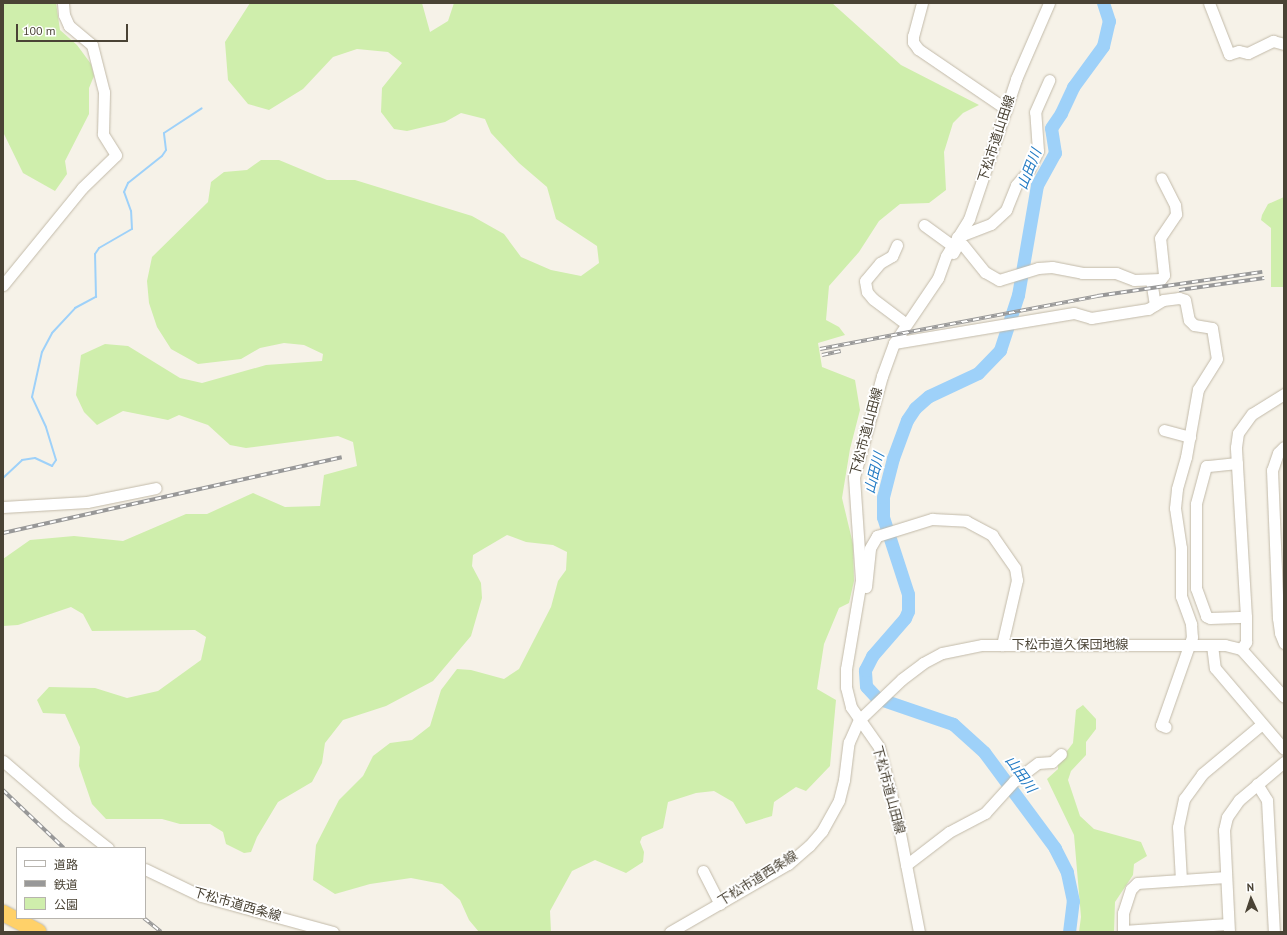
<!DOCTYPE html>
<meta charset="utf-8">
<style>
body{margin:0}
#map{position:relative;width:1287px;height:935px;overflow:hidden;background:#f6f2e8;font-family:"PT Sans","Noto Sans JP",sans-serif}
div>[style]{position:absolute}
.green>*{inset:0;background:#cfeeac}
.stream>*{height:2px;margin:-1px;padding:0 1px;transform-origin:1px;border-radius:1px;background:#9ed1f9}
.river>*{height:13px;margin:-6.5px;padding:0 6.5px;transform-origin:6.5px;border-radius:6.5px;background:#9ed1f9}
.roads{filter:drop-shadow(0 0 1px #c2baa9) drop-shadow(0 0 1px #c2baa9)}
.minor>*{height:11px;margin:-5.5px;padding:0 5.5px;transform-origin:5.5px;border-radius:5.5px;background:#fff}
.highway>*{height:16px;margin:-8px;padding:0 8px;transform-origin:8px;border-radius:8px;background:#ffd169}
.rail>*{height:3.5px;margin-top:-1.75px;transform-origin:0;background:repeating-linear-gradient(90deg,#fff 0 6px,#989898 0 12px);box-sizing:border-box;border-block:1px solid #989898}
span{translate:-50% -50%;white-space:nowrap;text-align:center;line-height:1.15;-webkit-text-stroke:3.5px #fff;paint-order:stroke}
.street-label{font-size:13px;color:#4a4335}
.water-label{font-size:14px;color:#217ac3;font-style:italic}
.frame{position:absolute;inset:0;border:4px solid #4a4335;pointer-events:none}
.legend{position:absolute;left:16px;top:847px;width:130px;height:72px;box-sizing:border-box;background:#fff;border:1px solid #b7b4ae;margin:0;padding:5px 7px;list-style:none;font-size:12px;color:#4a4335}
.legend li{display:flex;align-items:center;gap:8px;height:20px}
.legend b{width:20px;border:1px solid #b7b4ae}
.north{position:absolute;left:1231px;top:879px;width:40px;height:40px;-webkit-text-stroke:3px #fff;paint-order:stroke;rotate:357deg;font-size:11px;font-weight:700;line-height:16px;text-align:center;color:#4a4335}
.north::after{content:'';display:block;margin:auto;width:14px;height:18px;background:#4a4335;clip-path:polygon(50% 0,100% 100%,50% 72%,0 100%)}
.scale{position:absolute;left:16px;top:24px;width:112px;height:18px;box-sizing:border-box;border:2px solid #4a4335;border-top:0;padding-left:5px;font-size:12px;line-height:14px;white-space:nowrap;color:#4a4335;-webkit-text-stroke:3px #fff;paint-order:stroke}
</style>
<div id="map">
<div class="green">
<i style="clip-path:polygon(3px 3px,56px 3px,60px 30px,77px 45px,91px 64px,94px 76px,89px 88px,89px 114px,65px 161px,67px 174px,55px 191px,23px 173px,3px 132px)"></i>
<i style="clip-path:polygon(250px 3px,422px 3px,430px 32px,448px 21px,454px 3px,832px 3px,901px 65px,979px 105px,963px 113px,953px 123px,944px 152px,946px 190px,929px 203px,900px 204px,879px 221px,859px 252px,829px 286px,826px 320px,839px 327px,845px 335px,818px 343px,822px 367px,855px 380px,860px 410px,850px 449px,842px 498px,853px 544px,854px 581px,849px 603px,839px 608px,824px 644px,817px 689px,836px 700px,830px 766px,806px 791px,796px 787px,774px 802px,772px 816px,746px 824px,733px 802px,714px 791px,696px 793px,668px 802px,663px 828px,642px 837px,640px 842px,644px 852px,643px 862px,626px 873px,595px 860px,572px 871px,550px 911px,551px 932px,479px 932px,469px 920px,460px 900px,442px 884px,411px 878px,370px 884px,335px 894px,313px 880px,316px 845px,339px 800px,363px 776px,373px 756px,390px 743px,412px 740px,430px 726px,441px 690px,457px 669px,471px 670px,504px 679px,519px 669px,551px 607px,558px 581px,566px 570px,567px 552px,553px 545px,526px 542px,507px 535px,473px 555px,472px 566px,481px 583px,482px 598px,471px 636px,433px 681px,386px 706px,343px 720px,325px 743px,322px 763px,312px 782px,278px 802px,257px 837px,251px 852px,244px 853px,226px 844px,223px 832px,210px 824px,180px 824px,162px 819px,106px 819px,92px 804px,79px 766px,80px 747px,65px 714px,43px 713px,37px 700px,49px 687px,95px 688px,127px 698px,158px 691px,201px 660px,206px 637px,195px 630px,92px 631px,83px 614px,71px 607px,18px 625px,3px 626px,3px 559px,30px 540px,74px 536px,123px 541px,186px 514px,207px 514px,253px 493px,285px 507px,320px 506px,324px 475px,357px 466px,353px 442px,338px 436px,246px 448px,230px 445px,208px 425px,179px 415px,168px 420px,123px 411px,97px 425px,84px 412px,76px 395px,81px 355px,105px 344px,128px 346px,180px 378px,202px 383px,266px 365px,322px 361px,323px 354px,304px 345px,284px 343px,260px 348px,241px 359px,198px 364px,171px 349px,157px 327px,149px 303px,147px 281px,152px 257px,208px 202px,211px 182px,224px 172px,247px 170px,261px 160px,279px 160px,327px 180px,355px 180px,472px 216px,504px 234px,521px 257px,551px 270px,581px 276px,599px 263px,597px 246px,556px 219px,547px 187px,519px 163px,491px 133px,485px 119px,461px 113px,445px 122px,407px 131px,394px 129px,381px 112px,382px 88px,402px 63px,388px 52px,357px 49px,333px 57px,303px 89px,269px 110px,248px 104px,228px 80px,225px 42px)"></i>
<i style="clip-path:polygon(1284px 197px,1284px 287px,1271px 287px,1271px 228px,1261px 220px,1262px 215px,1268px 204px)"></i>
<i style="clip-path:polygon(1083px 705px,1096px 719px,1096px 729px,1086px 742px,1086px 755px,1071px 771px,1068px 780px,1080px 816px,1094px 829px,1141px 842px,1147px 856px,1134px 864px,1133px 875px,1115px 902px,1114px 932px,1079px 932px,1081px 917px,1074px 835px,1047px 779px,1058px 769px,1058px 763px,1073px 743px,1076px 710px)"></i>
</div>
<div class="stream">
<i style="left:3px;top:478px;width:26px;rotate:-43deg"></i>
<i style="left:22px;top:460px;width:13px;rotate:-9deg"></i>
<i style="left:35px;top:458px;width:19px;rotate:25deg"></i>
<i style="left:52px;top:466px;width:7px;rotate:-56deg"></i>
<i style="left:56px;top:460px;width:34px;rotate:-107deg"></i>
<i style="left:46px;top:427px;width:33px;rotate:-115deg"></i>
<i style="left:32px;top:397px;width:46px;rotate:-77.5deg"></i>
<i style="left:42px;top:352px;width:21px;rotate:-62deg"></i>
<i style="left:52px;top:333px;width:34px;rotate:-47deg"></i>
<i style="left:75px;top:308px;width:24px;rotate:-28deg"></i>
<i style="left:96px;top:297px;width:43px;rotate:-91.3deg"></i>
<i style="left:95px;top:254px;width:7px;rotate:-56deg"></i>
<i style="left:99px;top:248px;width:38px;rotate:-30deg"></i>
<i style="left:132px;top:229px;width:18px;rotate:-93deg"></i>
<i style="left:131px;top:211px;width:20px;rotate:-110deg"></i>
<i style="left:124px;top:192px;width:10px;rotate:-66deg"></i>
<i style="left:128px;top:183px;width:43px;rotate:-38.5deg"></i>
<i style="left:162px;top:156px;width:7px;rotate:-56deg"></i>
<i style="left:166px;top:150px;width:17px;rotate:-97deg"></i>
<i style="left:164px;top:133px;width:45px;rotate:-33.3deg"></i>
</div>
<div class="river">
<i style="left:1069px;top:932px;width:31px;rotate:-83deg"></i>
<i style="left:1073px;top:901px;width:30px;rotate:-102deg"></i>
<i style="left:1067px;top:872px;width:27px;rotate:-117deg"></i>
<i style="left:1055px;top:848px;width:119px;rotate:-126.5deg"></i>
<i style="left:984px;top:752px;width:42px;rotate:-137.9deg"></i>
<i style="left:953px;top:724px;width:80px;rotate:-161.1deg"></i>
<i style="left:877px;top:698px;width:16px;rotate:-133deg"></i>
<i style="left:866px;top:686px;width:16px;rotate:-94deg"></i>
<i style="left:865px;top:670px;width:16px;rotate:-63deg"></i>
<i style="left:872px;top:656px;width:50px;rotate:-49deg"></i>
<i style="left:905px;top:618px;width:8px;rotate:-67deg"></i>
<i style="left:908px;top:611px;width:17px;rotate:-90deg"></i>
<i style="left:908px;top:594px;width:81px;rotate:-108deg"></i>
<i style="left:883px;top:517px;width:20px;rotate:-90deg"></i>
<i style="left:883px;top:497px;width:40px;rotate:-75.6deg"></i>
<i style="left:893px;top:458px;width:40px;rotate:-69.8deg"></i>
<i style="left:907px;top:420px;width:14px;rotate:-56deg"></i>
<i style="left:915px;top:408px;width:18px;rotate:-41deg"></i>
<i style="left:929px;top:396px;width:54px;rotate:-25.1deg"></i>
<i style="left:978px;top:373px;width:32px;rotate:-46deg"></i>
<i style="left:1000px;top:350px;width:58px;rotate:-71.9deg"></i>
<i style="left:1018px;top:295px;width:112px;rotate:-80.2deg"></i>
<i style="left:1037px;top:185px;width:37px;rotate:-61deg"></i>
<i style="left:1055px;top:153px;width:25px;rotate:-99deg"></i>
<i style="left:1051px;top:128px;width:18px;rotate:-56deg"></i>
<i style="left:1061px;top:113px;width:29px;rotate:-65deg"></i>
<i style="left:1073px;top:87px;width:51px;rotate:-53.8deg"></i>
<i style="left:1103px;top:46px;width:26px;rotate:-77deg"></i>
<i style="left:1109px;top:21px;width:19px;rotate:-108deg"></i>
</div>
<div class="roads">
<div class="minor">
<i style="left:922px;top:3px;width:34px;rotate:105deg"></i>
<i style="left:913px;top:36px;width:6px;rotate:90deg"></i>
<i style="left:913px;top:42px;width:9px;rotate:54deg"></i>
<i style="left:918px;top:49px;width:107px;rotate:34.3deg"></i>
<i style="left:1209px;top:3px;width:55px;rotate:68.6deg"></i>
<i style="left:1229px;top:54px;width:10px;rotate:-17deg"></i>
<i style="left:1239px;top:51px;width:9px;rotate:13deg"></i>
<i style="left:1248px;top:53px;width:28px;rotate:-26deg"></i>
<i style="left:1273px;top:41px;width:11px;rotate:15deg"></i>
<i style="left:924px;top:225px;width:34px;rotate:36deg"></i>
<i style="left:957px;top:237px;width:36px;rotate:-21deg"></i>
<i style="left:991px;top:224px;width:21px;rotate:-43deg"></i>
<i style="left:1006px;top:210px;width:27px;rotate:-68deg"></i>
<i style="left:1016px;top:185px;width:20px;rotate:-49deg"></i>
<i style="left:1029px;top:170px;width:21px;rotate:-65deg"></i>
<i style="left:1038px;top:151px;width:39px;rotate:-94deg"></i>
<i style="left:1035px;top:112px;width:35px;rotate:-66deg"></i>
<i style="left:897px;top:245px;width:12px;rotate:114deg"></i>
<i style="left:892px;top:256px;width:14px;rotate:150deg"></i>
<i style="left:880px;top:263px;width:23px;rotate:130deg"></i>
<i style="left:865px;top:281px;width:11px;rotate:80deg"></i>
<i style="left:867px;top:292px;width:9px;rotate:49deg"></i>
<i style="left:873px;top:299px;width:36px;rotate:37deg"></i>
<i style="left:953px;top:253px;width:10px;rotate:-61deg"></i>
<i style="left:958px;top:244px;width:5px;rotate:11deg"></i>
<i style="left:963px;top:245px;width:35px;rotate:51deg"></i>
<i style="left:985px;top:272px;width:16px;rotate:30deg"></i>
<i style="left:999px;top:280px;width:41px;rotate:-17.1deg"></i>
<i style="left:1038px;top:268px;width:14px;rotate:-4deg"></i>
<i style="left:1052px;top:267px;width:31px;rotate:11deg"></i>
<i style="left:1082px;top:273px;width:34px"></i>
<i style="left:1116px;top:273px;width:19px;rotate:21deg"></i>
<i style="left:1134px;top:280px;width:27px;rotate:-2deg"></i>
<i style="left:1161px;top:279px;width:5px;rotate:-53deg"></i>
<i style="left:1164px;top:275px;width:37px;rotate:-96deg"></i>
<i style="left:1160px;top:238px;width:29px;rotate:-56deg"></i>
<i style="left:1176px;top:214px;width:9px;rotate:-96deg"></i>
<i style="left:1175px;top:205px;width:30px;rotate:-117deg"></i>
<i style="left:1151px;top:280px;width:25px;rotate:81deg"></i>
<i style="left:3px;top:285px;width:125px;rotate:-50.8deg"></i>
<i style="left:82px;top:188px;width:47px;rotate:-44.1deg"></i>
<i style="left:116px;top:155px;width:25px;rotate:-122deg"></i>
<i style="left:103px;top:134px;width:42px;rotate:-88.6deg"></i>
<i style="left:104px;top:92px;width:49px;rotate:-104.3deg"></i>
<i style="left:92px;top:45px;width:30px;rotate:-140deg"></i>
<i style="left:69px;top:26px;width:12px;rotate:-114deg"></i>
<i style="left:64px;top:15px;width:12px;rotate:-95deg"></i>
<i style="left:894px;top:343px;width:182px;rotate:-9.5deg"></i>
<i style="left:1074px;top:313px;width:18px;rotate:16deg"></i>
<i style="left:1091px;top:318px;width:58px;rotate:-9deg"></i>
<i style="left:1148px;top:309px;width:17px;rotate:-31deg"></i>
<i style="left:1163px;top:300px;width:16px;rotate:-7deg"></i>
<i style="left:1179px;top:298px;width:6px;rotate:18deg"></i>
<i style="left:1185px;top:300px;width:20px;rotate:79deg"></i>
<i style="left:1189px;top:320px;width:7px;rotate:45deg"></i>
<i style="left:1194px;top:325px;width:18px;rotate:9deg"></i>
<i style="left:1212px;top:328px;width:31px;rotate:81deg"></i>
<i style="left:1217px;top:359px;width:36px;rotate:122deg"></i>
<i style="left:1198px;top:389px;width:69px;rotate:100deg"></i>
<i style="left:1186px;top:457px;width:33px;rotate:106deg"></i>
<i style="left:1177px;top:489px;width:19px;rotate:96deg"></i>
<i style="left:1175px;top:508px;width:40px;rotate:81.5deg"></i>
<i style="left:1181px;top:548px;width:48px;rotate:90deg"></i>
<i style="left:1181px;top:596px;width:30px;rotate:70deg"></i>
<i style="left:1191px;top:624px;width:13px;rotate:86deg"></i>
<i style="left:1192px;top:637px;width:93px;rotate:109.4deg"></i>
<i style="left:1161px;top:725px;width:5px;rotate:22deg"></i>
<i style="left:1164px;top:430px;width:27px;rotate:15deg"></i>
<i style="left:1284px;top:447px;width:8px;rotate:135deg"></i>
<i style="left:1278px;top:453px;width:18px;rotate:109deg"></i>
<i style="left:1272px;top:470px;width:148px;rotate:87.7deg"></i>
<i style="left:1278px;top:618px;width:15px;rotate:82deg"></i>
<i style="left:1280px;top:633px;width:11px;rotate:68deg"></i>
<i style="left:1237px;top:463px;width:31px;rotate:174deg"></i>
<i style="left:1206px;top:466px;width:39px;rotate:105deg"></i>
<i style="left:1196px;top:504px;width:84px;rotate:90deg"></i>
<i style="left:1196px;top:588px;width:30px;rotate:70deg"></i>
<i style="left:1206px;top:616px;width:4px;rotate:27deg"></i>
<i style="left:1210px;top:618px;width:36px;rotate:-2deg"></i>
<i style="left:3px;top:507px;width:84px;rotate:-3.4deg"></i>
<i style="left:87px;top:502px;width:70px;rotate:-11.5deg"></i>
<i style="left:866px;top:587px;width:39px;rotate:-84deg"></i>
<i style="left:870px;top:548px;width:14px;rotate:-60deg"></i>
<i style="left:877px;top:536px;width:58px;rotate:-17.2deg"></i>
<i style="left:932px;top:519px;width:34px;rotate:3deg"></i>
<i style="left:966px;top:521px;width:30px;rotate:28deg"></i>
<i style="left:992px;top:535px;width:40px;rotate:55.1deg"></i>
<i style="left:1015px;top:568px;width:12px;rotate:81deg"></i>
<i style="left:1017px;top:580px;width:67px;rotate:103deg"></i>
<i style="left:1212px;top:645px;width:23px;rotate:83deg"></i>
<i style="left:1215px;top:668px;width:106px;rotate:49.6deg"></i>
<i style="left:1241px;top:649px;width:9px;rotate:-54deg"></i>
<i style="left:1246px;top:642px;width:25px;rotate:-90deg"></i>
<i style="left:1246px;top:617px;width:170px;rotate:-93.4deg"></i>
<i style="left:1236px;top:447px;width:14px;rotate:-82deg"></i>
<i style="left:1238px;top:433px;width:24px;rotate:-54deg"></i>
<i style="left:1252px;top:414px;width:38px;rotate:-32deg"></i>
<i style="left:3px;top:761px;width:84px;rotate:40.7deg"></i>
<i style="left:67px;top:816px;width:52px;rotate:38deg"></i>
<i style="left:1257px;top:784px;width:19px;rotate:58deg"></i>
<i style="left:1267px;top:800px;width:132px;rotate:87deg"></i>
<i style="left:906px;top:865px;width:54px;rotate:-37.5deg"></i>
<i style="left:949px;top:832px;width:41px;rotate:-27.8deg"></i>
<i style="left:985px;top:813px;width:43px;rotate:-47.8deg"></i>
<i style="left:1014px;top:781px;width:30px;rotate:-37deg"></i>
<i style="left:1038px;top:763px;width:14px;rotate:-4deg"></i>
<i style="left:1052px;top:762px;width:12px;rotate:-42deg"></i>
<i style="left:145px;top:869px;width:62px;rotate:25.7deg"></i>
<i style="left:201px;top:896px;width:137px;rotate:15.3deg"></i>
<i style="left:703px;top:871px;width:37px;rotate:63deg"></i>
<i style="left:1181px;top:880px;width:53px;rotate:-93.2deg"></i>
<i style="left:1178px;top:827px;width:29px;rotate:-78deg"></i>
<i style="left:1184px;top:799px;width:31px;rotate:-54deg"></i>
<i style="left:1202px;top:774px;width:78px;rotate:-39.8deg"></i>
<i style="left:1123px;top:931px;width:105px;rotate:-3.8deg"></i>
<i style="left:670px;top:932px;width:136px;rotate:-30deg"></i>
<i style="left:788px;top:864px;width:28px;rotate:-41deg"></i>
<i style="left:809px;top:846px;width:20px;rotate:-49deg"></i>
<i style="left:822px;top:831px;width:35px;rotate:-61deg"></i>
<i style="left:839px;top:800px;width:21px;rotate:-76deg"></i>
<i style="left:844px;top:780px;width:38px;rotate:-83deg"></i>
<i style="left:849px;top:742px;width:24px;rotate:-66deg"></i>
<i style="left:859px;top:720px;width:59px;rotate:-43.6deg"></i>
<i style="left:902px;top:679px;width:26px;rotate:-37deg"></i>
<i style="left:923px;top:663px;width:21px;rotate:-28deg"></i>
<i style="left:942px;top:653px;width:41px;rotate:-11.3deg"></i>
<i style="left:982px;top:645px;width:243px"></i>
<i style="left:1225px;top:645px;width:16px;rotate:14deg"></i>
<i style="left:1241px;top:649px;width:64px;rotate:48.1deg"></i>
<i style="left:919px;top:932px;width:121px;rotate:-100.9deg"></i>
<i style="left:896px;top:813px;width:68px;rotate:-104.4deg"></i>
<i style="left:879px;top:747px;width:49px;rotate:-125deg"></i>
<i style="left:851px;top:707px;width:21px;rotate:-104deg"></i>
<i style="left:846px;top:687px;width:18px;rotate:-90deg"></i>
<i style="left:846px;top:669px;width:90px;rotate:-80.4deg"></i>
<i style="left:861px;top:580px;width:103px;rotate:-93.9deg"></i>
<i style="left:854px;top:477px;width:105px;rotate:-74.5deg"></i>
<i style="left:882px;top:376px;width:35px;rotate:-70deg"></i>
<i style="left:894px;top:343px;width:78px;rotate:-55.9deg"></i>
<i style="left:938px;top:278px;width:23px;rotate:-70deg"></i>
<i style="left:946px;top:256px;width:44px;rotate:-58.1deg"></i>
<i style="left:969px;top:219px;width:148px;rotate:-71.4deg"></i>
<i style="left:1016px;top:79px;width:83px;rotate:-66.5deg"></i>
<i style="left:1123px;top:932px;width:19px;rotate:-90deg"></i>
<i style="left:1123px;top:913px;width:25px;rotate:-72deg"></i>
<i style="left:1131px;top:889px;width:8px;rotate:-45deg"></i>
<i style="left:1137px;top:883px;width:89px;rotate:-3.9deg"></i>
<i style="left:1229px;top:932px;width:102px;rotate:-92.8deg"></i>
<i style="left:1224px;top:830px;width:13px;rotate:-77deg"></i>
<i style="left:1227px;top:817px;width:21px;rotate:-55deg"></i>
<i style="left:1239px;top:800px;width:59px;rotate:-40.2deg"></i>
</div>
<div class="highway">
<i style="left:3px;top:913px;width:40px;rotate:28deg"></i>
</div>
</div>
<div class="rail">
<i style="left:1179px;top:290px;width:86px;rotate:-8deg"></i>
<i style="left:820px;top:349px;width:282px;rotate:-10.8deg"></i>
<i style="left:1097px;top:296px;width:167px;rotate:-8.3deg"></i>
<i style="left:822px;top:355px;width:19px;rotate:-12deg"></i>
<i style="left:3px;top:533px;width:347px;rotate:-12.6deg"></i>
<i style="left:3px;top:790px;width:84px;rotate:43.6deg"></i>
<i style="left:144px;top:918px;width:22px;rotate:39deg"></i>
</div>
<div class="street-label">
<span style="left:997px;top:139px;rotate:-72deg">下松市道山田線</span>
<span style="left:867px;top:432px;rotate:-75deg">下松市道山田線</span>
<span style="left:1070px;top:645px">下松市道久保団地線</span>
<span style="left:888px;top:790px;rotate:75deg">下松市道山田線</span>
<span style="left:758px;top:879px;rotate:-32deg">下松市道西条線</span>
<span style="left:237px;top:905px;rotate:16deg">下松市道西条線</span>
</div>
<div class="water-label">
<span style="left:1029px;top:169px;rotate:-69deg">山田川</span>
<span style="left:874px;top:473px;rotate:-76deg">山田川</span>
<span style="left:1021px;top:774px;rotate:54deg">山田川</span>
</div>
<div class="frame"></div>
<ul class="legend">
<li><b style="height:5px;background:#fff"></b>道路</li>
<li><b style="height:5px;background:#989898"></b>鉄道</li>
<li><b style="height:11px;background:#cfeeac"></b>公園</li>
</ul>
<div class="north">N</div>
<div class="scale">100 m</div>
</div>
